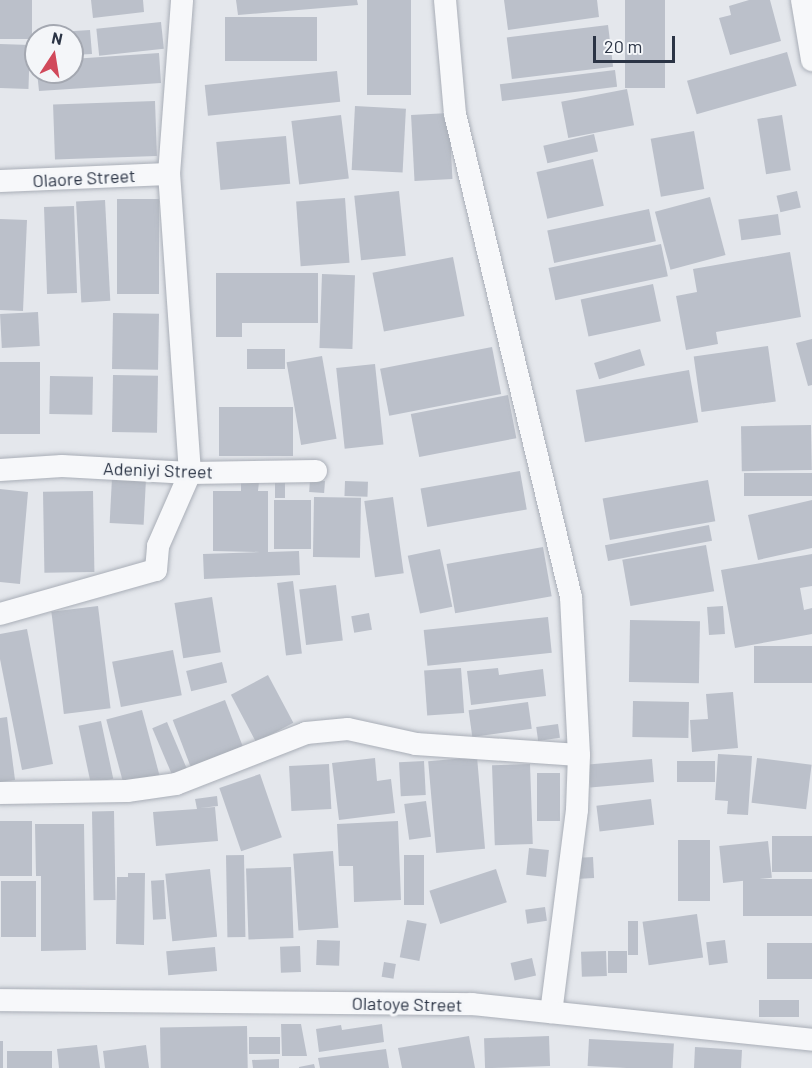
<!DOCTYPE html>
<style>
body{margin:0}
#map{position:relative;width:812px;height:1068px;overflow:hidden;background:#e4e7ec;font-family:Barlow,sans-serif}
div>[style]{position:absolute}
.building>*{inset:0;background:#bbc0ca;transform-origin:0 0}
.roads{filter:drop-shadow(0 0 2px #a9aeb7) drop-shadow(0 0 2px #a9aeb7)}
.minor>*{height:22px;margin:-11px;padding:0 11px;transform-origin:11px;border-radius:11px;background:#f7f8fa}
span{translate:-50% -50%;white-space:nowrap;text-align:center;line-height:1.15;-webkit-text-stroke:6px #f4f6f9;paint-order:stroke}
.street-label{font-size:18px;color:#2b3445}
.north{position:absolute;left:24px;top:24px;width:60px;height:60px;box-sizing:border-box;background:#f4f6f9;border:2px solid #a4a8b1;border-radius:50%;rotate:12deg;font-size:16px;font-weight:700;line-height:24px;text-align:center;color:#2b3445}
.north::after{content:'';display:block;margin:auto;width:21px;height:27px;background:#d1495b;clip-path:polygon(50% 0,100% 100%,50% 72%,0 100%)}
.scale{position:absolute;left:593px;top:36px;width:82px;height:27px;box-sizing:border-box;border:3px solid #2b3445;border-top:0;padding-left:8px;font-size:18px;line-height:21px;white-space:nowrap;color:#2b3445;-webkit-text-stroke:4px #f4f6f9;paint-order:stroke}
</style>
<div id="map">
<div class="building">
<i style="left:0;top:0;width:32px;height:39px"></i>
<i style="clip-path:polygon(91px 0,143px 0,144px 12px,93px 18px)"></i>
<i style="clip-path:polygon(236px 0,357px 0,358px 5px,238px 15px)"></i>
<i style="left:367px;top:0;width:44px;height:95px"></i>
<i style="clip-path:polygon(504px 0,597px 0,599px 17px,508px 30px)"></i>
<i style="left:625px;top:0;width:40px;height:88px"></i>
<i style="clip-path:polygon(749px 0,770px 0,781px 41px,730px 55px,719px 18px,731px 15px,729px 6px)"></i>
<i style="left:225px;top:17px;width:92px;height:44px"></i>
<i style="left:161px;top:22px;width:27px;height:65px;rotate:84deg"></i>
<i style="left:608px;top:25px;width:42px;height:102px;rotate:83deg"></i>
<i style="clip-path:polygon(90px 30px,92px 54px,72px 55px,72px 36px,43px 36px,43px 33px)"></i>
<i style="left:0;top:44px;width:30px;height:44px;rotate:2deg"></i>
<i style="left:787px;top:52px;width:35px;height:104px;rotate:74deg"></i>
<i style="clip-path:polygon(159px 53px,161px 83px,39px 91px,37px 72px,72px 72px,72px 59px)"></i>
<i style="left:615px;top:70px;width:17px;height:116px;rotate:83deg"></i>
<i style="left:337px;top:71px;width:31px;height:133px;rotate:84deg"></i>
<i style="left:627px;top:89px;width:37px;height:67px;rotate:79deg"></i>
<i style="left:155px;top:101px;width:55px;height:102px;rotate:88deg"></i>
<i style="left:355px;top:106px;width:51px;height:64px;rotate:3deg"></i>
<i style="left:449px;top:113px;width:66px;height:38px;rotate:87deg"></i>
<i style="left:341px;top:115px;width:64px;height:50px;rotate:83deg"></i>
<i style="left:782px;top:115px;width:56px;height:25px;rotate:81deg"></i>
<i style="left:694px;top:131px;width:59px;height:44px;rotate:80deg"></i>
<i style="left:594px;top:134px;width:18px;height:52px;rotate:77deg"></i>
<i style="left:286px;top:136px;width:48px;height:70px;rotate:85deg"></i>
<i style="left:593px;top:159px;width:48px;height:58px;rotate:77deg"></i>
<i style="left:399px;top:191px;width:65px;height:45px;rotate:84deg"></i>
<i style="left:797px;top:191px;width:17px;height:21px;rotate:77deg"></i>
<i style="left:710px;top:197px;width:60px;height:57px;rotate:75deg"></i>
<i style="left:345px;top:198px;width:65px;height:49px;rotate:86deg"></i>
<i style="left:159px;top:199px;width:95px;height:42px;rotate:90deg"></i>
<i style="left:105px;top:200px;width:101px;height:29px;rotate:87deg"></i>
<i style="left:74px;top:206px;width:87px;height:30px;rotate:88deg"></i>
<i style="left:649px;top:209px;width:33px;height:104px;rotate:78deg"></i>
<i style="left:778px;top:214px;width:21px;height:40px;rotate:82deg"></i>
<i style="clip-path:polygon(0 219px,27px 220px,23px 311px,0 310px)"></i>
<i style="left:661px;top:244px;width:33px;height:115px;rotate:78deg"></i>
<i style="clip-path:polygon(790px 252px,801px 317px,716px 332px,718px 344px,686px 350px,676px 296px,697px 292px,693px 269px)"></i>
<i style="left:453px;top:257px;width:60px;height:82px;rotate:79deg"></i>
<i style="clip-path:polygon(216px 273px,318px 273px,318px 323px,242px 323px,242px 337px,216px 337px)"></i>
<i style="left:322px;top:274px;width:33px;height:74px;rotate:2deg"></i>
<i style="left:653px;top:284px;width:38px;height:74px;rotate:78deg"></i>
<i style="left:38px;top:312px;width:34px;height:38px;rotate:87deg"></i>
<i style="left:113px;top:313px;width:46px;height:56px;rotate:1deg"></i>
<i style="clip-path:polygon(812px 339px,812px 385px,808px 386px,796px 343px)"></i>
<i style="left:768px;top:346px;width:56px;height:75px;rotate:82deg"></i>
<i style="left:492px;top:347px;width:48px;height:114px;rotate:79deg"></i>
<i style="left:247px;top:349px;width:38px;height:20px"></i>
<i style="left:640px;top:349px;width:17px;height:48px;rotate:73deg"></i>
<i style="left:322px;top:356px;width:84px;height:36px;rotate:80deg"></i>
<i style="left:0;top:362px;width:40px;height:72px"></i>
<i style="left:375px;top:364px;width:81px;height:39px;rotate:84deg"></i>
<i style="left:689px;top:370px;width:53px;height:115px;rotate:80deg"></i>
<i style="left:113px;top:375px;width:45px;height:57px;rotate:1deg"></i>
<i style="left:50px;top:376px;width:43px;height:38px;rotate:1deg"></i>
<i style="left:508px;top:395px;width:44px;height:99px;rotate:79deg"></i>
<i style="left:219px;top:407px;width:74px;height:49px"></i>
<i style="left:811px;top:425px;width:45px;height:70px;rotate:89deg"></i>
<i style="left:520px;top:471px;width:39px;height:101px;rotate:80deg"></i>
<i style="left:812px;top:473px;width:23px;height:68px;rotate:90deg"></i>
<i style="left:112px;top:478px;width:34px;height:45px;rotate:3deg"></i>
<i style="left:310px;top:480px;width:15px;height:12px;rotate:4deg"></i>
<i style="left:708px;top:480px;width:42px;height:107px;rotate:80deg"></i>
<i style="left:345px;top:481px;width:23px;height:15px;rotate:2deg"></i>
<i style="clip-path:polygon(241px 482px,259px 482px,258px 491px,268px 491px,268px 552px,299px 551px,300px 575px,204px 579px,203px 554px,260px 552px,213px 551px,213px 491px,241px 491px)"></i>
<i style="left:275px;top:483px;width:10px;height:15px"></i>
<i style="clip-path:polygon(0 489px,28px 492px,20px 584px,0 582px)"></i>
<i style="left:93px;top:491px;width:81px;height:50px;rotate:89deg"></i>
<i style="left:314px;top:497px;width:47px;height:60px;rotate:1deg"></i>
<i style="left:393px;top:497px;width:77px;height:29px;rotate:82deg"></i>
<i style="left:274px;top:500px;width:37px;height:49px"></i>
<i style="clip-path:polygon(812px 500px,812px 548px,758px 560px,748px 515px)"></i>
<i style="left:709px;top:525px;width:16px;height:106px;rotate:79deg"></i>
<i style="left:706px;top:545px;width:47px;height:85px;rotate:80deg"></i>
<i style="left:543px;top:547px;width:50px;height:98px;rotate:80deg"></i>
<i style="left:440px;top:549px;width:59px;height:33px;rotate:78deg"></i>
<i style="clip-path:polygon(812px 554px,812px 586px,800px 588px,804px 610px,812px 608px,812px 634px,735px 648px,721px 570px)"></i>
<i style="left:293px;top:581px;width:73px;height:16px;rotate:83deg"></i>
<i style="left:336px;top:585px;width:56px;height:37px;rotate:83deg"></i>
<i style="left:212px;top:597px;width:56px;height:38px;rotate:81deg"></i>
<i style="left:98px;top:606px;width:103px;height:47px;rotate:83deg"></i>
<i style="left:723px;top:606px;width:28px;height:16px;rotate:86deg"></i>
<i style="left:369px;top:613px;width:17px;height:18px;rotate:80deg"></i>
<i style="left:548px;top:617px;width:36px;height:125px;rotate:84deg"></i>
<i style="left:630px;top:620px;width:70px;height:62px;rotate:1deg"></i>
<i style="clip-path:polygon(27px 629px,53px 764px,22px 770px,0 659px,0 634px)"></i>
<i style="left:812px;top:646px;width:37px;height:58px;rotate:90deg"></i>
<i style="left:173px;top:650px;width:46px;height:62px;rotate:79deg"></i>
<i style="left:222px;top:662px;width:21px;height:37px;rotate:76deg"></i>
<i style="left:461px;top:668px;width:45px;height:37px;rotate:86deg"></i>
<i style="clip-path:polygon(498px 668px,499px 675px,543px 669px,546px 696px,471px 705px,467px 671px)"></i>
<i style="left:268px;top:675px;width:54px;height:42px;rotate:62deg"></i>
<i style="clip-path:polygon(733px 692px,738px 748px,692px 752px,690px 720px,708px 719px,706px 694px)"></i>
<i style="left:225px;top:700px;width:53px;height:56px;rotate:69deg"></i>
<i style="left:633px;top:701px;width:56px;height:36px;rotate:1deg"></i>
<i style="left:528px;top:702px;width:27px;height:60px;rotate:82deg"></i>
<i style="left:142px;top:710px;width:69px;height:37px;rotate:75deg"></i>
<i style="clip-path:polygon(7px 717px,15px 780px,0 782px,0 718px)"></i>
<i style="left:101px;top:721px;width:59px;height:23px;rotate:78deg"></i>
<i style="left:167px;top:722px;width:52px;height:16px;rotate:67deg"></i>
<i style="left:558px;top:724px;width:14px;height:22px;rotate:82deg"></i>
<i style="clip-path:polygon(718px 754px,752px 756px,748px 815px,727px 814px,728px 801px,715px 800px)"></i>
<i style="left:477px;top:757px;width:92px;height:49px;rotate:85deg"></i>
<i style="clip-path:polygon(375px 758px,377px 781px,391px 779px,395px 813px,339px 820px,332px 763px)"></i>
<i style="left:757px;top:758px;width:55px;height:45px;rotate:7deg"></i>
<i style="left:652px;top:759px;width:23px;height:64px;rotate:85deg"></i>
<i style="left:424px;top:761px;width:34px;height:25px;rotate:87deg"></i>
<i style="left:677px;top:761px;width:38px;height:21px"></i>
<i style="left:329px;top:764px;width:45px;height:40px;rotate:87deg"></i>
<i style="left:530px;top:764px;width:80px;height:38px;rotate:88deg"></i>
<i style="left:537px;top:773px;width:23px;height:48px"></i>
<i style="left:260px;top:774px;width:67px;height:43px;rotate:71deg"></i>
<i style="clip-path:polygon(217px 796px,218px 806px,200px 808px,215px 807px,218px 841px,156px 846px,153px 812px,197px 809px,195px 799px)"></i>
<i style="left:651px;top:799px;width:26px;height:55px;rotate:83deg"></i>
<i style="left:426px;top:801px;width:36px;height:22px;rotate:82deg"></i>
<i style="left:114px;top:811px;width:89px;height:22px;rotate:89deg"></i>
<i style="left:0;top:821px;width:32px;height:55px"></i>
<i style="clip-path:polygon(398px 821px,401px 900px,354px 902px,353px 866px,339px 866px,337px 824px)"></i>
<i style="clip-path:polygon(35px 824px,84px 824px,86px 950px,41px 951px,41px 876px,36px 876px)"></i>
<i style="left:812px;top:836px;width:36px;height:40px;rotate:90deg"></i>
<i style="left:678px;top:840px;width:32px;height:61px"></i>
<i style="left:768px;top:841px;width:37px;height:49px;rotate:84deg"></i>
<i style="left:529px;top:848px;width:20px;height:27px;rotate:6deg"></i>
<i style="left:333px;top:851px;width:77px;height:40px;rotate:86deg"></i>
<i style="left:244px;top:855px;width:82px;height:18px;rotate:89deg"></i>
<i style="left:404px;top:855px;width:20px;height:50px"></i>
<i style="left:593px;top:857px;width:21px;height:18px;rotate:87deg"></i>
<i style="left:291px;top:867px;width:71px;height:45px;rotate:88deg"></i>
<i style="left:210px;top:869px;width:68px;height:45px;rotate:84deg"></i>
<i style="left:496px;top:869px;width:35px;height:70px;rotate:72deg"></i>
<i style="clip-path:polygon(128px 873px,145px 873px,144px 945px,116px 944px,117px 877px,128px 877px)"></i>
<i style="left:812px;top:879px;width:37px;height:69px;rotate:90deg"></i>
<i style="left:164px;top:880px;width:39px;height:13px;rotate:87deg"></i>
<i style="left:1px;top:881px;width:35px;height:56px"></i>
<i style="left:545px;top:907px;width:14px;height:20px;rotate:82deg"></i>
<i style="left:697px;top:914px;width:44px;height:55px;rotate:82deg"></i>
<i style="left:407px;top:920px;width:20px;height:38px;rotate:11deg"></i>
<i style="left:628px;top:921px;width:10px;height:34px"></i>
<i style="left:317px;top:940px;width:23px;height:25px;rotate:2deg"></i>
<i style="left:725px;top:940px;width:23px;height:19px;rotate:83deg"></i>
<i style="left:767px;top:943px;width:45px;height:36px"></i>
<i style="left:300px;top:946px;width:26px;height:20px;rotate:88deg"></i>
<i style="left:215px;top:947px;width:24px;height:49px;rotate:85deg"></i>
<i style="left:606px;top:951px;width:25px;height:25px;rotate:88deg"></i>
<i style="left:608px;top:951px;width:19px;height:22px"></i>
<i style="left:532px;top:958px;width:18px;height:22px;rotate:77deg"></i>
<i style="left:384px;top:962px;width:12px;height:15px;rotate:9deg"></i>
<i style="left:759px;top:1000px;width:40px;height:17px"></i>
<i style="clip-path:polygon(281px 1024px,301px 1024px,307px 1056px,282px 1056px)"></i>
<i style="clip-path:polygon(382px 1024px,384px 1042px,319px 1052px,316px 1029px,341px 1025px,342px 1030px)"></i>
<i style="left:247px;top:1026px;width:42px;height:87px;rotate:89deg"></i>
<i style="clip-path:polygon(469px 1036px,475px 1068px,402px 1068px,398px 1048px)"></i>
<i style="left:549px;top:1036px;width:30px;height:65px;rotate:88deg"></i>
<i style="left:280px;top:1037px;width:17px;height:31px;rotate:90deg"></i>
<i style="left:589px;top:1039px;width:85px;height:27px;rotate:3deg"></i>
<i style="left:0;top:1041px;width:3px;height:27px"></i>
<i style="clip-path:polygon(97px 1045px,100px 1068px,59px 1068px,57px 1049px)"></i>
<i style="clip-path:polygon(146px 1045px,149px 1068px,105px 1068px,103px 1051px)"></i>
<i style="clip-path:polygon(695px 1047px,742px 1050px,741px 1068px,694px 1068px)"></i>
<i style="clip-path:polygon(386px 1049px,389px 1068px,320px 1068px,318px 1058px)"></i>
<i style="left:7px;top:1051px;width:45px;height:17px"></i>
<i style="clip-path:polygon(279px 1059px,279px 1068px,253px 1068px,252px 1060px)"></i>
<i style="clip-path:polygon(314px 1064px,315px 1068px,299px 1068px,299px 1067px)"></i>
</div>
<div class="roads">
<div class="minor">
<i style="left:445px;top:0;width:114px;rotate:85deg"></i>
<i style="left:455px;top:114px;width:497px;rotate:76.5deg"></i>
<i style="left:571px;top:597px;width:158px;rotate:87.1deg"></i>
<i style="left:579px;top:755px;width:55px;rotate:92.1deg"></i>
<i style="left:577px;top:810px;width:204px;rotate:97.3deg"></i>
<i style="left:802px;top:0;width:61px;rotate:80.5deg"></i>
<i style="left:0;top:181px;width:169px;rotate:-2.4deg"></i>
<i style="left:0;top:470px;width:62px;rotate:-3.7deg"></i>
<i style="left:62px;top:466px;width:128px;rotate:3.1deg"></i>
<i style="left:190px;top:473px;width:126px;rotate:-0.9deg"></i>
<i style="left:0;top:614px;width:162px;rotate:-15.8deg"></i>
<i style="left:156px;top:570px;width:24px;rotate:-85deg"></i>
<i style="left:158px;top:546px;width:80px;rotate:-66.3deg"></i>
<i style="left:190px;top:473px;width:300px;rotate:-94deg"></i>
<i style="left:169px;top:174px;width:174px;rotate:-85.7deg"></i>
<i style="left:0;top:793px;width:127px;rotate:-0.9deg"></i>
<i style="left:127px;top:791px;width:49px;rotate:-8.1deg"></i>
<i style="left:176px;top:784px;width:140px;rotate:-21.4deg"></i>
<i style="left:306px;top:733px;width:42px;rotate:-5.4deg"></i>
<i style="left:348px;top:729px;width:70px;rotate:12.4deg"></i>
<i style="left:416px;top:744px;width:163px;rotate:3.9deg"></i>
<i style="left:0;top:1000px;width:472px;rotate:0.5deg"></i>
<i style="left:472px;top:1004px;width:342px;rotate:6deg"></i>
</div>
</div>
<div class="street-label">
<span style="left:84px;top:178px;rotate:-3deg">Olaore Street</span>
<span style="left:158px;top:470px;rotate:2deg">Adeniyi Street</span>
<span style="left:407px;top:1004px;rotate:1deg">Olatoye Street</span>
</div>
<div class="north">N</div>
<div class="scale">20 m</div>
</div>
